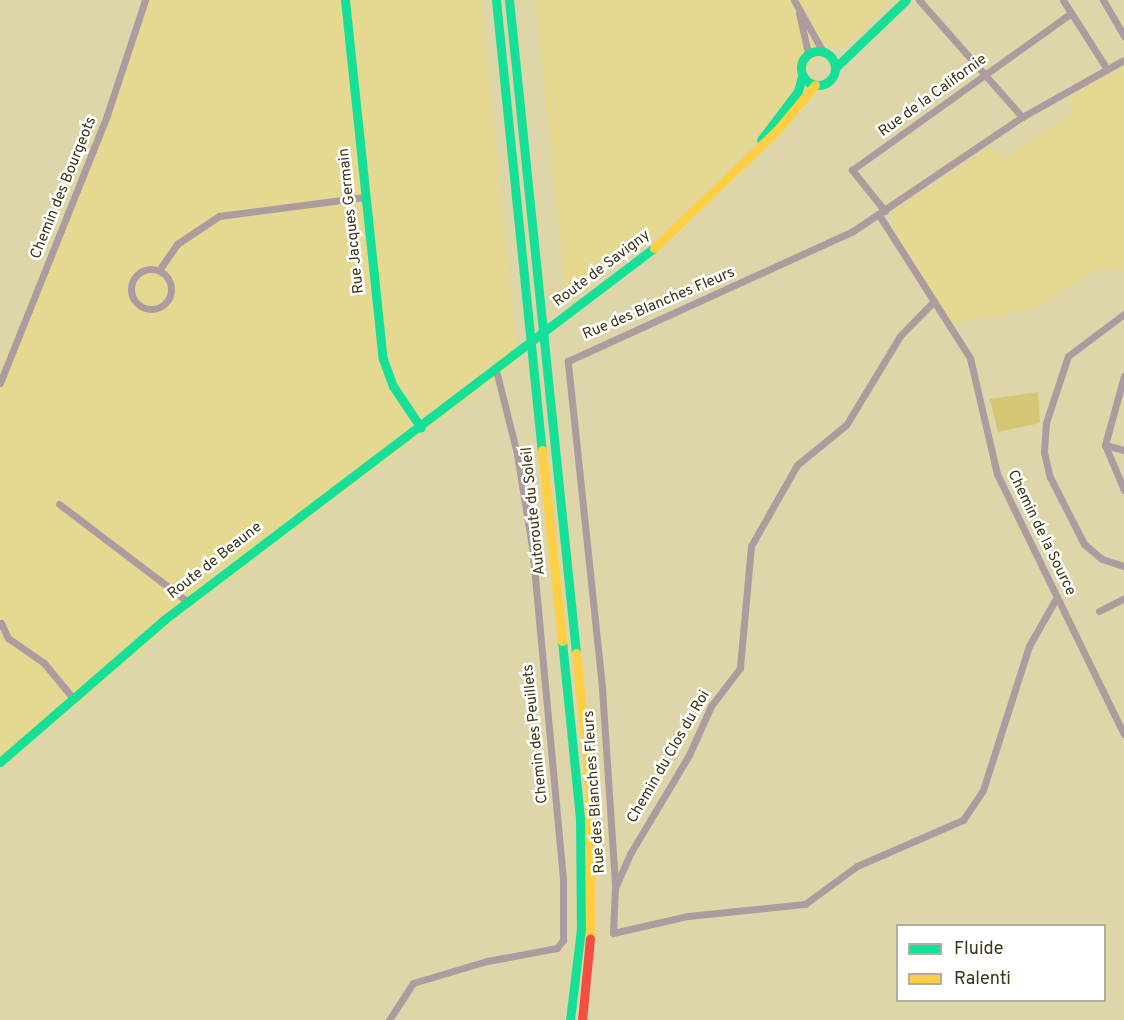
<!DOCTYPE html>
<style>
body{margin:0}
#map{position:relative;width:1124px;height:1020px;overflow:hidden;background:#ded6a9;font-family:Overpass,sans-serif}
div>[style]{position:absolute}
.built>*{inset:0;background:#e5d891}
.green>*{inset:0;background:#d4c674}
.street>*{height:7px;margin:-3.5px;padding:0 3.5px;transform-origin:3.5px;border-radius:3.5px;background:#ac9c9f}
.street>.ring{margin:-3.5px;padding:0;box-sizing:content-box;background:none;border:7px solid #ac9c9f;border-radius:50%}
.fast>*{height:9px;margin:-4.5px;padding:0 4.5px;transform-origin:4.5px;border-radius:4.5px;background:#16e098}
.fast>.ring{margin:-4.5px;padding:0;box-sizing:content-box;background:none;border:9px solid #16e098;border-radius:50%}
.slow>*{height:9px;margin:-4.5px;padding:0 4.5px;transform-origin:4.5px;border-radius:4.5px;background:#ffcf43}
.jam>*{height:9px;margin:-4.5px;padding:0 4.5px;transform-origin:4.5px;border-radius:4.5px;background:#f24e42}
span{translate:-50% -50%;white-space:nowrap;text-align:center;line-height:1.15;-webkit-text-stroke:5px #fff;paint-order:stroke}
.street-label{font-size:15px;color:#3b3512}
.legend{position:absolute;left:896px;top:924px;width:210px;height:78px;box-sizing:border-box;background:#fff;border:2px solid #b1aea0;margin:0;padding:8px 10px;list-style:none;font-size:18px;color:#3b3512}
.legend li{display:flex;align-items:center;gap:12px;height:30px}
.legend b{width:30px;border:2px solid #b1aea0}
</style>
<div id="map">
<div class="built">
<i style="clip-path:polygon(142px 0,481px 0,518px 362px,191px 608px,0 770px,0 374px,115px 87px)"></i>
<i style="clip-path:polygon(535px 0,893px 0,843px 48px,826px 45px,760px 134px,671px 224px,566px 300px)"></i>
<i style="clip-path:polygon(1124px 67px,1124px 270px,1101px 268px,1032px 310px,952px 323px,892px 226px,894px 212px,991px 147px,1005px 159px,1073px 113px,1069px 97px)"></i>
</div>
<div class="green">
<i style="clip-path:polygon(1038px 392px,1040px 423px,998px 432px,990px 399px)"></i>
</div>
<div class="street">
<i style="left:794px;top:0;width:57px;rotate:60.8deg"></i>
<i style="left:919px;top:0;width:156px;rotate:48.6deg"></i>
<i style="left:1063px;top:0;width:82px;rotate:57.5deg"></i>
<i style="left:1103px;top:0;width:42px;rotate:59.7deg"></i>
<i style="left:799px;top:13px;width:41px;rotate:77.3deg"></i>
<i style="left:885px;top:211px;width:53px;rotate:-128.8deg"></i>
<i style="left:852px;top:170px;width:269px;rotate:-35.6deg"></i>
<i style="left:879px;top:215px;width:169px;rotate:57.5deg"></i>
<i style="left:970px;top:358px;width:119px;rotate:76.9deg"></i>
<i style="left:997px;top:474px;width:289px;rotate:64deg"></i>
<i class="ring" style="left:131px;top:269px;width:33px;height:33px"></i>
<i style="left:159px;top:270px;width:32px;rotate:-55deg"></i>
<i style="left:177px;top:244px;width:50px;rotate:-33.7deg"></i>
<i style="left:219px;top:216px;width:147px;rotate:-7.4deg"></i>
<i style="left:934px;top:301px;width:49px;rotate:134.2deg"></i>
<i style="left:900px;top:336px;width:104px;rotate:121.2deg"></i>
<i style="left:846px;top:425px;width:63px;rotate:140.8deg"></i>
<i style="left:797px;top:465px;width:93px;rotate:119.6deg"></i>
<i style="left:751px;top:546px;width:122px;rotate:95.2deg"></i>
<i style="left:740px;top:668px;width:48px;rotate:127.3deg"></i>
<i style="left:711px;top:706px;width:54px;rotate:114.2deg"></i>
<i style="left:689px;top:755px;width:115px;rotate:120.8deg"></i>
<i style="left:630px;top:854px;width:36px;rotate:114deg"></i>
<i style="left:615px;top:887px;width:46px;rotate:92.5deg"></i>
<i style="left:613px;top:933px;width:77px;rotate:-12.8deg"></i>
<i style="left:688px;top:916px;width:118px;rotate:-5.9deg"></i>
<i style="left:805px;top:904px;width:64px;rotate:-36.2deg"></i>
<i style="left:857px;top:866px;width:116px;rotate:-23.5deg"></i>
<i style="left:963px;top:820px;width:36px;rotate:-56deg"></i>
<i style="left:983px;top:790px;width:151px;rotate:-72.3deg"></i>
<i style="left:1029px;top:646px;width:56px;rotate:-60.3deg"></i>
<i style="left:1124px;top:314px;width:70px;rotate:143.1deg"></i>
<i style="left:1068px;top:356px;width:71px;rotate:108.2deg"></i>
<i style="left:1046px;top:423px;width:29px;rotate:94deg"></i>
<i style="left:1044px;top:452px;width:26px;rotate:77deg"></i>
<i style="left:1050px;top:477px;width:75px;rotate:63.1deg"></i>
<i style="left:1084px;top:544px;width:23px;rotate:40deg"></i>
<i style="left:1102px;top:559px;width:23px;rotate:18deg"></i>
<i style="left:1124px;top:376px;width:72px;rotate:105.4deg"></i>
<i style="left:1105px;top:445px;width:49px;rotate:67.1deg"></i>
<i style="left:0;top:383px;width:289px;rotate:-68.2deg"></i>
<i style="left:107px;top:115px;width:121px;rotate:-71.7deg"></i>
<i style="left:1105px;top:445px;width:20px;rotate:15deg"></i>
<i style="left:59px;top:504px;width:162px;rotate:37.2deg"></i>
<i style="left:1099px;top:611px;width:28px;rotate:-27deg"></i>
<i style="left:1px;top:623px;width:17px;rotate:65deg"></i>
<i style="left:8px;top:638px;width:44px;rotate:34.8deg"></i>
<i style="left:44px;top:663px;width:45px;rotate:50.4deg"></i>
<i style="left:615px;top:884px;width:197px;rotate:-93.8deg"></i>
<i style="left:602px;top:687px;width:328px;rotate:-96deg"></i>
<i style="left:568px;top:361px;width:313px;rotate:-24.5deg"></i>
<i style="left:853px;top:231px;width:204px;rotate:-34deg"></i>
<i style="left:1022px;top:117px;width:117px;rotate:-29.2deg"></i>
<i style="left:389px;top:1020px;width:44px;rotate:-57deg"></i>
<i style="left:413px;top:983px;width:77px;rotate:-16.6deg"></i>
<i style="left:487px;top:961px;width:71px;rotate:-10.5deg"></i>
<i style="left:557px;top:948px;width:10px;rotate:-53deg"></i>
<i style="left:563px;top:940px;width:61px;rotate:-90deg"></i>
<i style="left:563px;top:879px;width:327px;rotate:-95.3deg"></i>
<i style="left:533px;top:553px;width:100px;rotate:-99.2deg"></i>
<i style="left:517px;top:454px;width:87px;rotate:-104deg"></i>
</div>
<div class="fast">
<i style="left:345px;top:0;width:361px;rotate:84deg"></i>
<i style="left:383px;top:359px;width:29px;rotate:70deg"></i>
<i style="left:393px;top:386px;width:50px;rotate:56.3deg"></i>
<i style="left:496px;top:0;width:452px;rotate:84.2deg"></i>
<i style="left:509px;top:0;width:656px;rotate:84.14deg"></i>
<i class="ring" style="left:801px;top:51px;width:25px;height:25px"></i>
<i style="left:835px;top:68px;width:98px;rotate:-43.8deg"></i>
<i style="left:761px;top:140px;width:61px;rotate:-52.9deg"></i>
<i style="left:798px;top:91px;width:16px;rotate:-75deg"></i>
<i style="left:562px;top:641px;width:179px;rotate:84.2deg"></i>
<i style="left:580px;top:819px;width:110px;rotate:89.5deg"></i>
<i style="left:581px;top:929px;width:92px;rotate:96.9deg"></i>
<i style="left:0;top:762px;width:218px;rotate:-40.9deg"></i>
<i style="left:165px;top:619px;width:614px;rotate:-37.19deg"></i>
</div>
<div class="slow">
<i style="left:654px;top:248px;width:173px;rotate:-43.8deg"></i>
<i style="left:779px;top:128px;width:56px;rotate:-50.1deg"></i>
<i style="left:542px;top:450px;width:192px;rotate:84deg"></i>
<i style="left:576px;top:653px;width:134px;rotate:84deg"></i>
<i style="left:590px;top:786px;width:152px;rotate:90deg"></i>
</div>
<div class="jam">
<i style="left:582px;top:1020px;width:82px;rotate:-84.4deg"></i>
</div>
<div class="street-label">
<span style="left:933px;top:96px;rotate:-36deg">Rue de la Californie</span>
<span style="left:64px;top:188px;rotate:-68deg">Chemin des Bourgeots</span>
<span style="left:352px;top:221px;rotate:-96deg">Rue Jacques Germain</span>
<span style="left:602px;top:269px;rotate:-37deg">Route de Savigny</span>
<span style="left:659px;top:304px;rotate:-23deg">Rue des Blanches Fleurs</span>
<span style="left:534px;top:511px;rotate:-96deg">Autoroute du Soleil</span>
<span style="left:1041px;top:533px;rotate:64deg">Chemin de la Source</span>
<span style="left:215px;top:561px;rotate:-38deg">Route de Beaune</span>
<span style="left:536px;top:734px;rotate:-96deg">Chemin des Peuillets</span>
<span style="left:669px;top:757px;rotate:-60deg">Chemin du Clos du Roi</span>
<span style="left:595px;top:792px;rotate:-94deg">Rue des Blanches Fleurs</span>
</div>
<ul class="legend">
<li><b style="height:8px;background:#16e098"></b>Fluide</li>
<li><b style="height:8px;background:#ffcf43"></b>Ralenti</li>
</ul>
</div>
